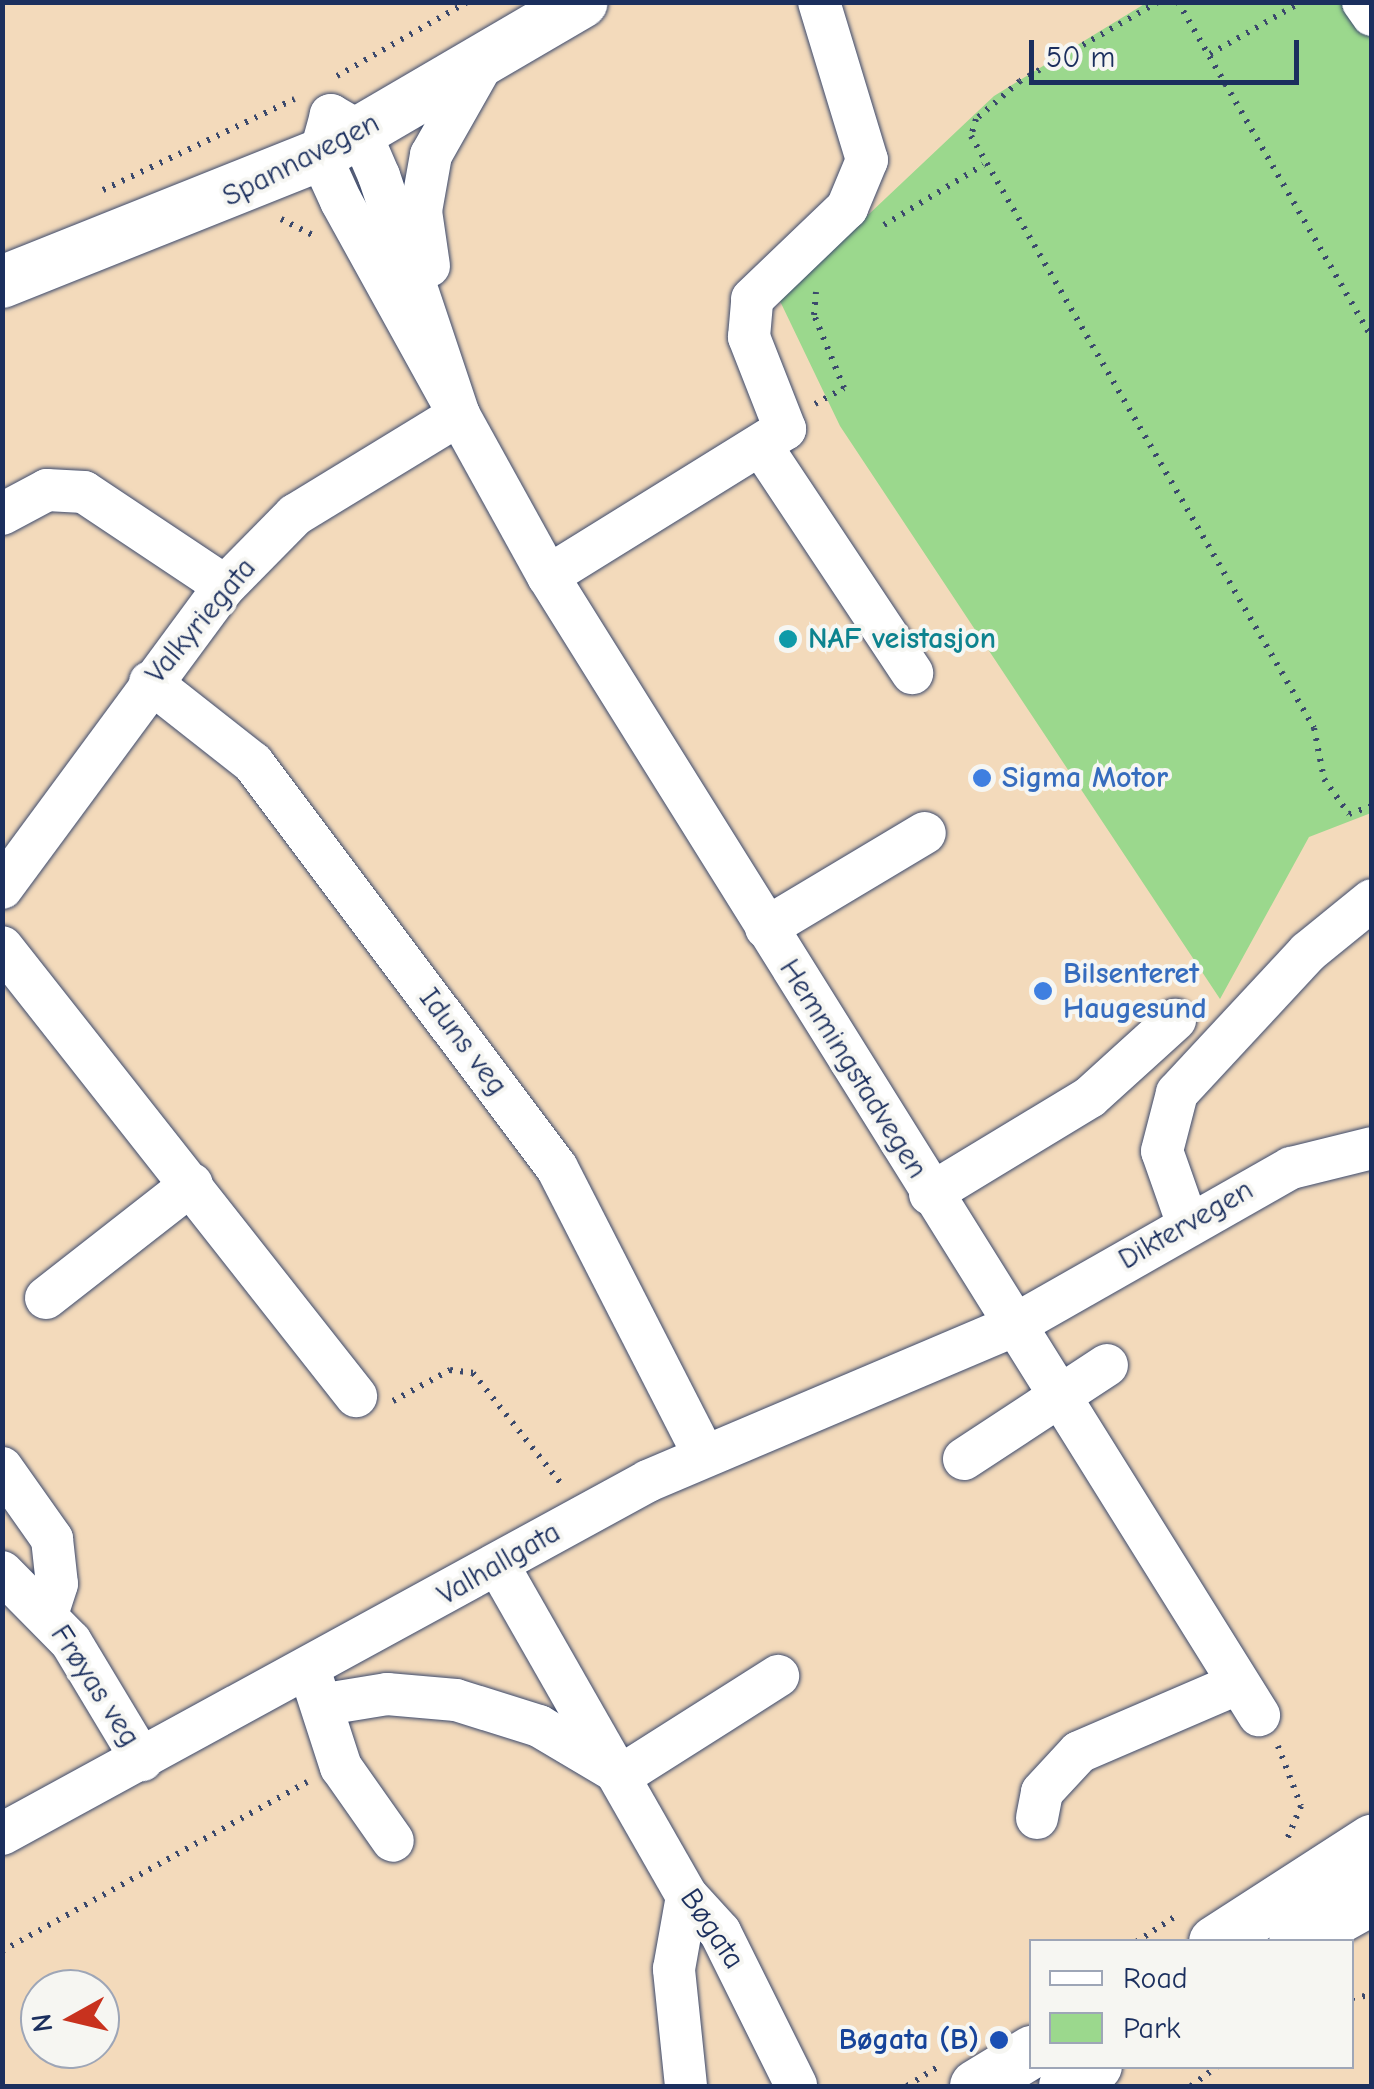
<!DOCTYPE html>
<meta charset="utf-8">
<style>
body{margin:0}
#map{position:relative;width:1374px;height:2089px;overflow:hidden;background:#f3dabb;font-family:"Comic Neue",sans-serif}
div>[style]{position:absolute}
.green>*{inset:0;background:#9bd88d}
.path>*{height:6px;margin-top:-3px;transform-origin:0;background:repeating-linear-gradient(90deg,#3b496c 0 2.5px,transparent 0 10.5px)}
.roads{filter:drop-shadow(0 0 2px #3b496c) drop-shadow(0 0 2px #3b496c)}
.minor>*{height:42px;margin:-21px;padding:0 21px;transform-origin:21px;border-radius:21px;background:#fff}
.major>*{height:52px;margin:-26px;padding:0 26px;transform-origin:26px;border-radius:26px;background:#fff}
.dots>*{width:28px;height:28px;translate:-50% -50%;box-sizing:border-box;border:5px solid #f6f6f2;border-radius:50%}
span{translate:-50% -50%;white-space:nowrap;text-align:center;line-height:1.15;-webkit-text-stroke:8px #f6f6f2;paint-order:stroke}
.street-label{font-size:30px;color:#1b2f5e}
.culture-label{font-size:30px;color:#0d838f;font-weight:700}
.left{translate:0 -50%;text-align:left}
.shop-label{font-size:30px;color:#366cbe;font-weight:700}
.transit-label{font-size:30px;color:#164399;font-weight:700}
.right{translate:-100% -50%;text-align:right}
.frame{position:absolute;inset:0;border:5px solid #1b2f5e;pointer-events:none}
.legend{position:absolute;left:1029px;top:1939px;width:325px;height:130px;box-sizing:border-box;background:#f6f6f2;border:2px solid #9ea6b7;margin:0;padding:12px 18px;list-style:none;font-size:30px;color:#1b2f5e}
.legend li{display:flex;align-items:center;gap:20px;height:50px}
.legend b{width:50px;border:2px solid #9ea6b7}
.north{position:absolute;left:20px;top:1969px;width:100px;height:100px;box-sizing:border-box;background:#f6f6f2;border:2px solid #9ea6b7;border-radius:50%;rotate:262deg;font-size:28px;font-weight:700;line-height:40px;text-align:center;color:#1b2f5e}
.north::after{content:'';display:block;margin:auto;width:35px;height:45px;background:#c8321e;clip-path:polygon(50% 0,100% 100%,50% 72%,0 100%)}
.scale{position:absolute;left:1029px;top:40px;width:270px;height:45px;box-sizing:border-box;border:5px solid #1b2f5e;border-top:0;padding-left:12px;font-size:30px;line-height:35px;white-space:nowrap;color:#1b2f5e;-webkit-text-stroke:8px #f6f6f2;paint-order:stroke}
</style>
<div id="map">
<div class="green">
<i style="clip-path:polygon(1146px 3px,1348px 3px,1371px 37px,1371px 813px,1309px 837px,1220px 999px,840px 426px,779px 299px,994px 96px)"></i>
</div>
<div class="path">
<i style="left:1158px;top:2px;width:159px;rotate:150.2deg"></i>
<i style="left:1020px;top:81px;width:58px;rotate:139.2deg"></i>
<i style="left:976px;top:119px;width:18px;rotate:106deg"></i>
<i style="left:971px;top:136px;width:684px;rotate:59.91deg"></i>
<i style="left:1314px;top:728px;width:52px;rotate:78.9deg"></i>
<i style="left:1324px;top:779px;width:43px;rotate:54.5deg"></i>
<i style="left:1349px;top:814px;width:24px;rotate:-19deg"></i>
<i style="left:1178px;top:2px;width:388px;rotate:60deg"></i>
<i style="left:1210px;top:54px;width:105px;rotate:-29.7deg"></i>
<i style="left:337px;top:76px;width:150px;rotate:-29.6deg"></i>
<i style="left:103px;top:190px;width:212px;rotate:-25.4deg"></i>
<i style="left:281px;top:219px;width:37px;rotate:27deg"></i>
<i style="left:884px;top:225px;width:116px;rotate:-31.2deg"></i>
<i style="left:815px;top:404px;width:33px;rotate:-29deg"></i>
<i style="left:844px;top:388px;width:79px;rotate:-112.3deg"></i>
<i style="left:814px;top:315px;width:23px;rotate:-85deg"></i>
<i style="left:393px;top:1401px;width:65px;rotate:-28.5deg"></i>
<i style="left:450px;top:1370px;width:23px;rotate:7deg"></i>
<i style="left:473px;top:1373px;width:144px;rotate:51.5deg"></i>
<i style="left:1278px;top:1746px;width:64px;rotate:69deg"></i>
<i style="left:1301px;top:1806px;width:41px;rotate:112.8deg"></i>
<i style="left:1136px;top:1942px;width:51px;rotate:-33.1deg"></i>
<i style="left:2px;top:1951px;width:349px;rotate:-29deg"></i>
<i style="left:1352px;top:1998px;width:20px;rotate:-9deg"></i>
<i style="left:907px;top:2086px;width:36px;rotate:-32deg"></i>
<i style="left:1191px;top:2086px;width:34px;rotate:-37deg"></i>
</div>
<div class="roads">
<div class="minor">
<i style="left:1363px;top:2px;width:16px;rotate:55deg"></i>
<i style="left:429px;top:266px;width:56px;rotate:-98.3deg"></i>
<i style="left:421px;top:211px;width:57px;rotate:-79.9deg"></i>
<i style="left:431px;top:155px;width:106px;rotate:-60.5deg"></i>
<i style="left:459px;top:415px;width:252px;rotate:-108.5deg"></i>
<i style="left:379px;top:176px;width:48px;rotate:-113.4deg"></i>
<i style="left:360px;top:132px;width:34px;rotate:-150deg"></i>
<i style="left:331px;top:115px;width:41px;rotate:105.4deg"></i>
<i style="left:320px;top:155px;width:51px;rotate:65.5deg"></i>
<i style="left:341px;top:201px;width:244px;rotate:61.1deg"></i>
<i style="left:459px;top:415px;width:184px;rotate:61.1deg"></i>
<i style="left:548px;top:576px;width:1343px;rotate:58.03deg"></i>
<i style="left:764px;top:450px;width:268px;rotate:56.4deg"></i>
<i style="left:2px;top:514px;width:51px;rotate:-28.1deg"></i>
<i style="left:47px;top:490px;width:37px;rotate:3deg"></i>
<i style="left:84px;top:492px;width:169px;rotate:33.7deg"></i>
<i style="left:548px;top:576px;width:279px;rotate:-31.8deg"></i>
<i style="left:785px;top:429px;width:99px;rotate:-111.4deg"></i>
<i style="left:749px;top:337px;width:38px;rotate:-85deg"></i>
<i style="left:752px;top:299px;width:132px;rotate:-43.8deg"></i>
<i style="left:847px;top:208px;width:52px;rotate:-67.4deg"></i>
<i style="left:867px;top:160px;width:165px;rotate:-106.9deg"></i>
<i style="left:150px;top:682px;width:131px;rotate:38.2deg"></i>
<i style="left:253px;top:763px;width:506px;rotate:53.11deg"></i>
<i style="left:557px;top:1168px;width:322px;rotate:62.9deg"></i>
<i style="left:2px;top:888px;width:375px;rotate:-53.6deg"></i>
<i style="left:225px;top:586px;width:100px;rotate:-45.4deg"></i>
<i style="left:295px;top:515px;width:192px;rotate:-31.4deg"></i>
<i style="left:766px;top:928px;width:185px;rotate:-30.9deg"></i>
<i style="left:2px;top:947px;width:572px;rotate:51.75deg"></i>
<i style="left:930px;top:1194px;width:187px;rotate:-31.2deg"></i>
<i style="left:1090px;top:1097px;width:115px;rotate:-42.2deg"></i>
<i style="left:1187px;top:1222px;width:75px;rotate:-109.4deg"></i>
<i style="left:1162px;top:1151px;width:60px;rotate:-75.5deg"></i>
<i style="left:1177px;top:1093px;width:192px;rotate:-47.1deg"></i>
<i style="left:1308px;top:952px;width:82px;rotate:-39.1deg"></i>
<i style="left:46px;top:1298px;width:185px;rotate:-38deg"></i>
<i style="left:964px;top:1459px;width:171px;rotate:-33.3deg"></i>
<i style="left:2px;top:1468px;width:87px;rotate:54.8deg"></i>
<i style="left:52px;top:1539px;width:45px;rotate:83.7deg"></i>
<i style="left:57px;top:1584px;width:29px;rotate:108deg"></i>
<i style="left:498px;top:1565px;width:381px;rotate:60.3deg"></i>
<i style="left:687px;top:1896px;width:49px;rotate:47.5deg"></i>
<i style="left:720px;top:1932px;width:171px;rotate:63.6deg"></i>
<i style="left:2px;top:1572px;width:98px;rotate:45.4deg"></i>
<i style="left:71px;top:1642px;width:138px;rotate:59deg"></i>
<i style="left:312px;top:1678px;width:94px;rotate:72deg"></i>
<i style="left:341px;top:1767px;width:90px;rotate:54.9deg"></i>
<i style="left:326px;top:1704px;width:62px;rotate:-9.3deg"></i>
<i style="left:387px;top:1694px;width:69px;rotate:5deg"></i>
<i style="left:456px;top:1700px;width:87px;rotate:17.4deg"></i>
<i style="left:539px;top:1726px;width:96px;rotate:30.6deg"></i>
<i style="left:622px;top:1775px;width:185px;rotate:-32.4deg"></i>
<i style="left:1037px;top:1818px;width:26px;rotate:-79deg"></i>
<i style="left:1042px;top:1792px;width:54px;rotate:-47.2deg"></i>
<i style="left:1079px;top:1752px;width:172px;rotate:-23.3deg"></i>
<i style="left:2px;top:1834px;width:736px;rotate:-28.65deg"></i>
<i style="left:648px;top:1481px;width:394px;rotate:-23deg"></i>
<i style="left:1011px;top:1327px;width:322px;rotate:-29.6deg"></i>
<i style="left:1291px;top:1168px;width:83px;rotate:-13.9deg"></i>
<i style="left:686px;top:2086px;width:118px;rotate:-95.9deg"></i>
<i style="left:674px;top:1969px;width:74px;rotate:-79.9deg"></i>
</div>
<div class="major">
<i style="left:2px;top:282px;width:342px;rotate:-21.8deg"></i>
<i style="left:320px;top:155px;width:303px;rotate:-30.3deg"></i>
<i style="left:1215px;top:1942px;width:187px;rotate:-32.8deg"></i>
<i style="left:1295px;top:1942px;width:88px;rotate:-29.2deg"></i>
<i style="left:976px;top:2086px;width:66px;rotate:-31.3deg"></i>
<i style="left:1065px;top:2086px;width:37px;rotate:-33deg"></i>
</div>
</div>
<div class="dots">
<i style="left:788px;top:639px;background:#0f9aa8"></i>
<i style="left:982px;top:778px;background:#3f7fe0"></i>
<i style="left:1043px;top:991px;background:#3f7fe0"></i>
<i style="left:999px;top:2040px;background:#1a4fb4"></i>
</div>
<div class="street-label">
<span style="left:301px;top:160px;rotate:-27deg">Spannavegen</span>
<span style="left:201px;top:621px;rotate:-50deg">Valkyriegata</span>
<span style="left:463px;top:1042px;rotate:53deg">Iduns veg</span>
<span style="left:853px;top:1069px;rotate:58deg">Hemmingstadvegen</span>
<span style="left:1186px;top:1225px;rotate:-30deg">Diktervegen</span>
<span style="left:499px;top:1564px;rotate:-30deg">Valhallgata</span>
<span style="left:95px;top:1686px;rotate:57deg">Frøyas veg</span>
<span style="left:712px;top:1929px;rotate:56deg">Bøgata</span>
</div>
<div class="culture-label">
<span class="left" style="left:808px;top:639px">NAF veistasjon</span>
</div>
<div class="shop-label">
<span class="left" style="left:1002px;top:778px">Sigma Motor</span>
<span class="left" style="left:1063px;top:991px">Bilsenteret<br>Haugesund</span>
</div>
<div class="transit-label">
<span class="right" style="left:979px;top:2040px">Bøgata (B)</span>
</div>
<div class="frame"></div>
<ul class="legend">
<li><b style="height:12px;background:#fff"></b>Road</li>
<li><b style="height:28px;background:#9bd88d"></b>Park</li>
</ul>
<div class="north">N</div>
<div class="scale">50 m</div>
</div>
